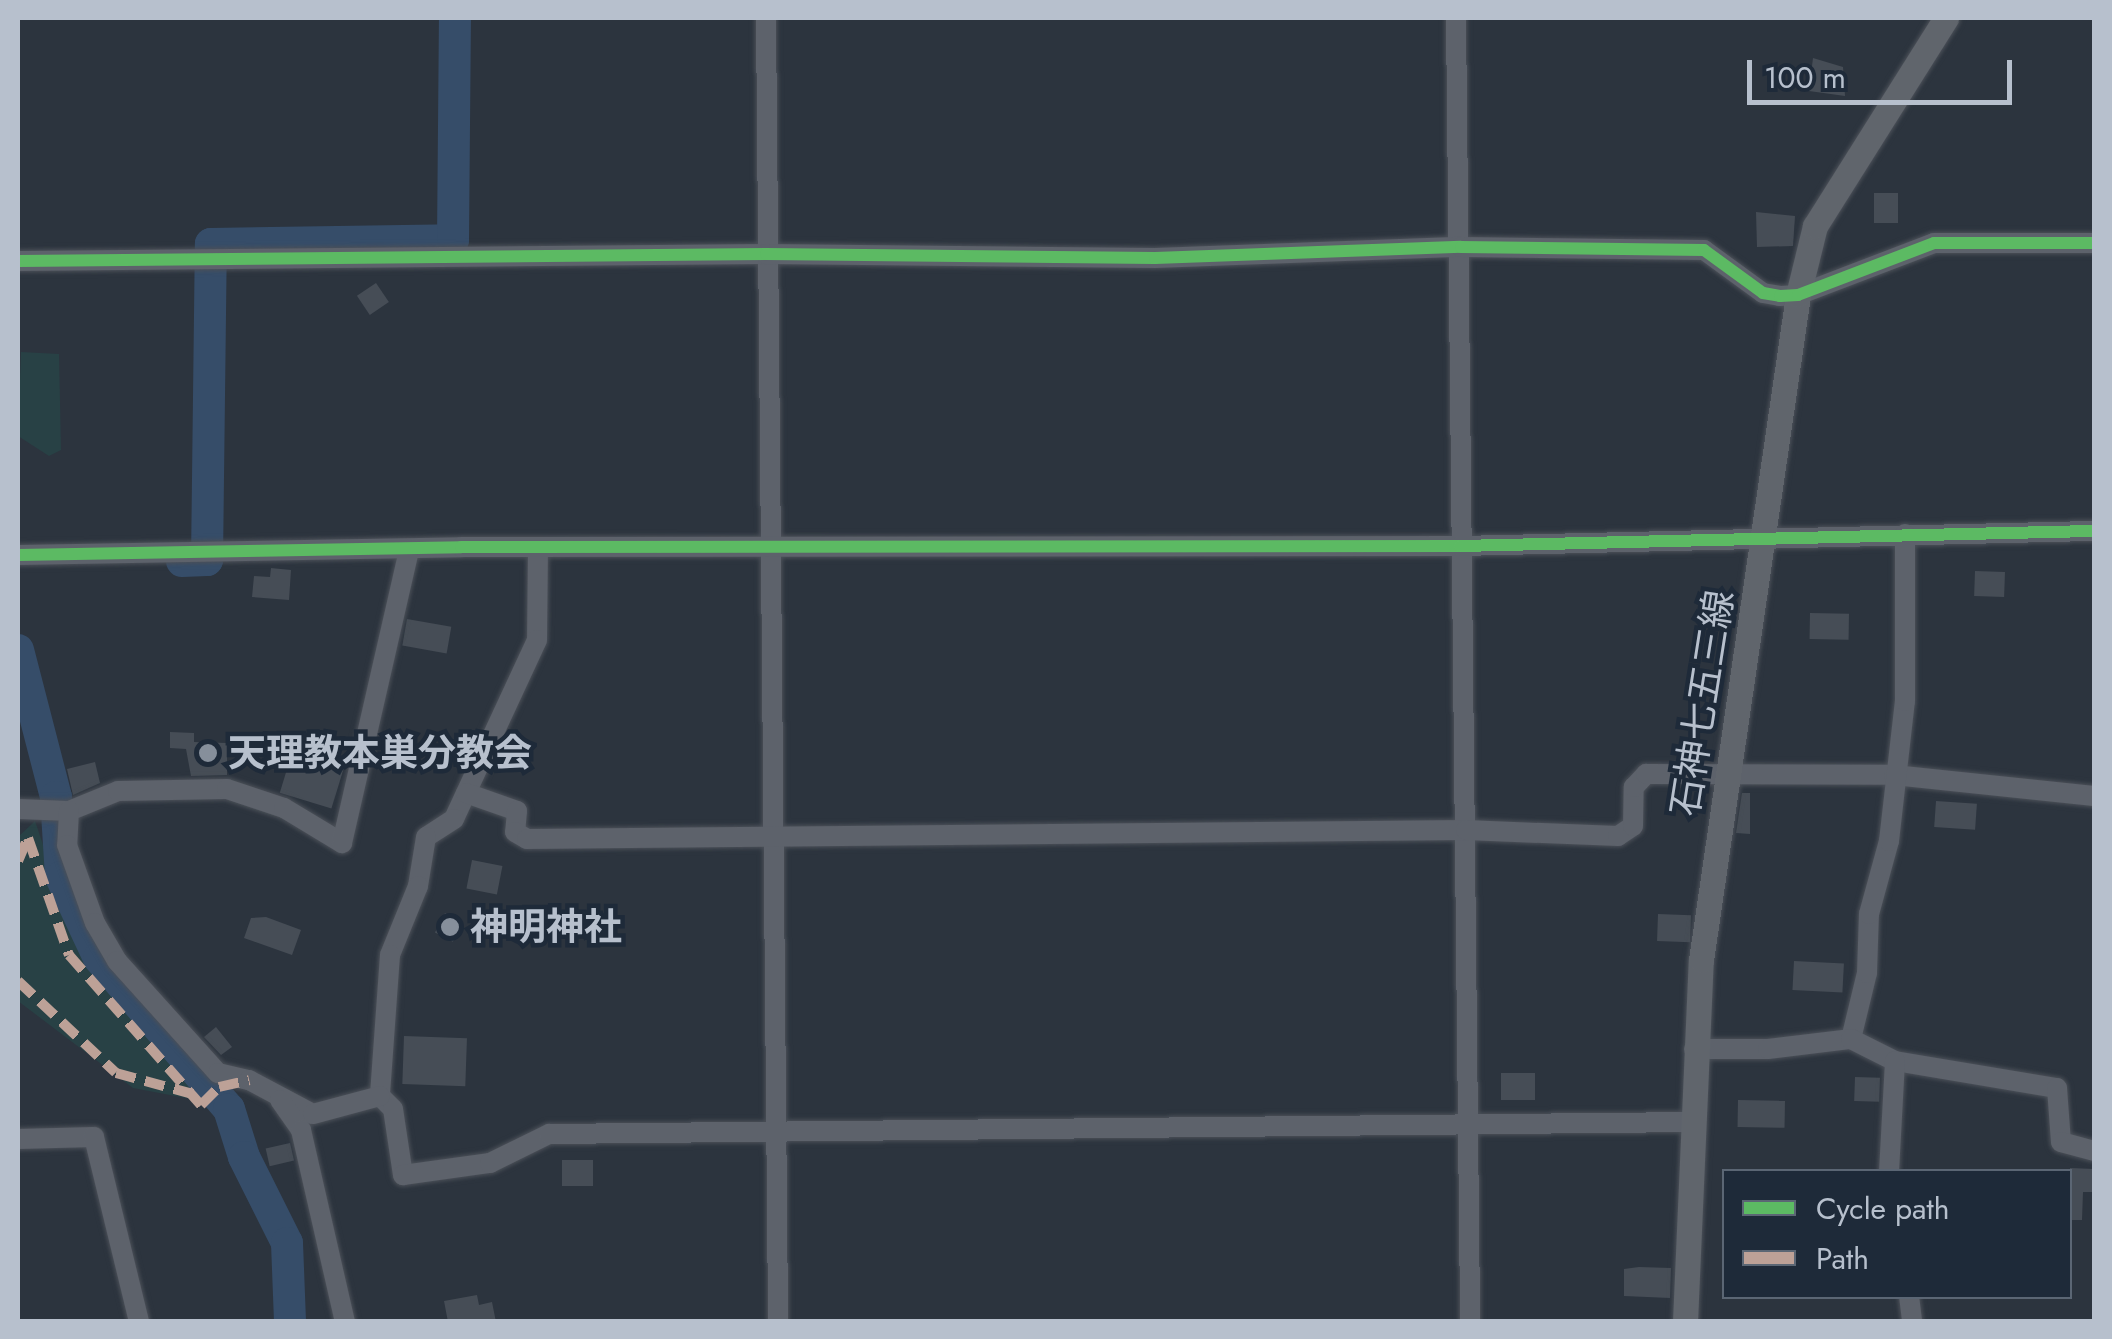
<!DOCTYPE html>
<meta charset="utf-8">
<style>
body{margin:0}
#map{position:relative;width:2112px;height:1339px;overflow:hidden;background:#2c343e;font-family:Jost,"Noto Sans JP",sans-serif}
div>[style]{position:absolute}
.green>*{inset:0;background:#284145}
.river>*{height:32px;margin:-16px;padding:0 16px;transform-origin:16px;border-radius:16px;background:#364d69}
.building>*{inset:0;background:#464d56;transform-origin:0 0}
.roads{filter:drop-shadow(0 0 2px #4b5058) drop-shadow(0 0 2px #4b5058)}
.minor>*{height:20px;margin:-10px;padding:0 10px;transform-origin:10px;border-radius:10px;background:#5d626b}
.major>*{height:25px;margin:-12.5px;padding:0 12.5px;transform-origin:12.5px;border-radius:12.5px;background:#60656c}
.quiet>*{height:10px;margin-top:-5px;transform-origin:0;background:repeating-linear-gradient(90deg,#bda197 0 20px,transparent 0 30px)}
.cycleway>*{height:12px;margin:-6px;padding:0 6px;transform-origin:6px;border-radius:6px;background:#5cba63}
.dots>*{width:28px;height:28px;translate:-50% -50%;box-sizing:border-box;border:5px solid #1e2a39;border-radius:50%}
span{translate:-50% -50%;white-space:nowrap;text-align:center;line-height:1.15;-webkit-text-stroke:9px #1e2a39;paint-order:stroke}
.street-label{font-size:38px;color:#b7c0cd}
.poi-label{font-size:38px;color:#b7c0cd;font-weight:700}
.left{translate:0 -50%;text-align:left}
.frame{position:absolute;inset:0;border:20px solid #b7c0cd;pointer-events:none}
.legend{position:absolute;left:1722px;top:1169px;width:350px;height:130px;box-sizing:border-box;background:#1e2a39;border:2px solid #5b6674;margin:0;padding:12px 18px;list-style:none;font-size:30px;color:#b7c0cd}
.legend li{display:flex;align-items:center;gap:20px;height:50px}
.legend b{width:50px;border:2px solid #5b6674}
.scale{position:absolute;left:1747px;top:60px;width:265px;height:45px;box-sizing:border-box;border:5px solid #b7c0cd;border-top:0;padding-left:12px;font-size:30px;line-height:35px;white-space:nowrap;color:#b7c0cd;-webkit-text-stroke:8px #1e2a39;paint-order:stroke}
</style>
<div id="map">
<div class="green">
<i style="clip-path:polygon(21px 352px,59px 354px,61px 450px,49px 456px,18px 436px)"></i>
<i style="clip-path:polygon(35px 821px,55px 880px,101px 973px,176px 1047px,200px 1087px,196px 1100px,133px 1088px,18px 1001px,18px 837px)"></i>
</div>
<div class="river">
<i style="left:182px;top:561px;width:25px;rotate:-2deg"></i>
<i style="left:207px;top:560px;width:316px;rotate:-89.3deg"></i>
<i style="left:211px;top:244px;width:242px;rotate:-0.9deg"></i>
<i style="left:453px;top:240px;width:222px;rotate:-89.5deg"></i>
<i style="left:18px;top:650px;width:152px;rotate:75.5deg"></i>
<i style="left:56px;top:797px;width:80px;rotate:86.4deg"></i>
<i style="left:61px;top:877px;width:89px;rotate:64.9deg"></i>
<i style="left:99px;top:958px;width:199px;rotate:49.3deg"></i>
<i style="left:229px;top:1109px;width:50px;rotate:72.6deg"></i>
<i style="left:244px;top:1157px;width:96px;rotate:63.4deg"></i>
<i style="left:287px;top:1243px;width:79px;rotate:87.8deg"></i>
</div>
<div class="building">
<i style="clip-path:polygon(1813px 58px,1843px 67px,1845px 96px,1809px 91px)"></i>
<i style="left:1874px;top:193px;width:24px;height:30px"></i>
<i style="clip-path:polygon(1756px 212px,1795px 216px,1793px 246px,1757px 247px)"></i>
<i style="left:376px;top:283px;width:23px;height:23px;rotate:56deg"></i>
<i style="clip-path:polygon(271px 568px,291px 570px,289px 600px,252px 597px,254px 576px,270px 577px)"></i>
<i style="left:1975px;top:571px;width:30px;height:25px;rotate:2deg"></i>
<i style="left:1810px;top:613px;width:39px;height:26px;rotate:1deg"></i>
<i style="left:407px;top:619px;width:45px;height:27px;rotate:10deg"></i>
<i style="clip-path:polygon(170px 732px,194px 733px,194px 742px,227px 743px,227px 775px,191px 776px,186px 749px,170px 748px)"></i>
<i style="left:295px;top:743px;width:54px;height:52px;rotate:17deg"></i>
<i style="clip-path:polygon(95px 762px,100px 783px,73px 795px,67px 769px)"></i>
<i style="clip-path:polygon(1742px 793px,1750px 793px,1750px 834px,1736px 833px)"></i>
<i style="left:1936px;top:801px;width:41px;height:26px;rotate:4deg"></i>
<i style="left:472px;top:860px;width:31px;height:29px;rotate:11deg"></i>
<i style="left:445px;top:913px;width:20px;height:22px;rotate:27deg"></i>
<i style="left:1658px;top:914px;width:33px;height:27px;rotate:2deg"></i>
<i style="clip-path:polygon(266px 917px,301px 930px,292px 955px,244px 938px,251px 918px)"></i>
<i style="left:1794px;top:961px;width:50px;height:29px;rotate:3deg"></i>
<i style="clip-path:polygon(216px 1027px,232px 1047px,221px 1055px,204px 1037px)"></i>
<i style="left:404px;top:1036px;width:63px;height:48px;rotate:2deg"></i>
<i style="left:1501px;top:1073px;width:34px;height:27px"></i>
<i style="left:1855px;top:1077px;width:25px;height:24px;rotate:2deg"></i>
<i style="left:1738px;top:1100px;width:47px;height:27px;rotate:1deg"></i>
<i style="left:290px;top:1143px;width:18px;height:25px;rotate:77deg"></i>
<i style="left:562px;top:1160px;width:31px;height:26px"></i>
<i style="clip-path:polygon(2070px 1168px,2094px 1169px,2094px 1192px,2083px 1192px,2082px 1220px,2070px 1220px)"></i>
<i style="clip-path:polygon(1639px 1267px,1671px 1268px,1670px 1298px,1624px 1296px,1624px 1269px)"></i>
<i style="clip-path:polygon(477px 1295px,479px 1305px,492px 1302px,496px 1322px,448px 1322px,444px 1301px)"></i>
</div>
<div class="roads">
<div class="minor">
<i style="left:766px;top:18px;width:1304px;rotate:89.47deg"></i>
<i style="left:1456px;top:18px;width:1304px;rotate:89.38deg"></i>
<i style="left:18px;top:261px;width:748px;rotate:-0.54deg"></i>
<i style="left:766px;top:254px;width:389px;rotate:0.6deg"></i>
<i style="left:1155px;top:258px;width:306px;rotate:-2.1deg"></i>
<i style="left:1461px;top:247px;width:243px;rotate:0.7deg"></i>
<i style="left:1704px;top:250px;width:73px;rotate:36.1deg"></i>
<i style="left:1763px;top:293px;width:17px;rotate:10deg"></i>
<i style="left:1780px;top:296px;width:18px;rotate:-3deg"></i>
<i style="left:1798px;top:295px;width:146px;rotate:-20.9deg"></i>
<i style="left:1934px;top:243px;width:160px"></i>
<i style="left:538px;top:547px;width:93px;rotate:90.6deg"></i>
<i style="left:537px;top:640px;width:197px;rotate:114.9deg"></i>
<i style="left:454px;top:819px;width:33px;rotate:147deg"></i>
<i style="left:426px;top:837px;width:50px;rotate:99.3deg"></i>
<i style="left:418px;top:886px;width:74px;rotate:112.1deg"></i>
<i style="left:390px;top:955px;width:141px;rotate:94.1deg"></i>
<i style="left:380px;top:1096px;width:18px;rotate:45deg"></i>
<i style="left:393px;top:1109px;width:67px;rotate:81.4deg"></i>
<i style="left:403px;top:1175px;width:88px;rotate:-7.9deg"></i>
<i style="left:490px;top:1163px;width:66px;rotate:-26.2deg"></i>
<i style="left:549px;top:1134px;width:1141px;rotate:-0.6deg"></i>
<i style="left:18px;top:555px;width:443px;rotate:-1deg"></i>
<i style="left:461px;top:547px;width:999px;rotate:-0.06deg"></i>
<i style="left:1460px;top:546px;width:634px;rotate:-1.36deg"></i>
<i style="left:466px;top:793px;width:54px;rotate:19.4deg"></i>
<i style="left:517px;top:811px;width:21px;rotate:95deg"></i>
<i style="left:515px;top:832px;width:14px;rotate:30deg"></i>
<i style="left:527px;top:839px;width:939px;rotate:-0.55deg"></i>
<i style="left:1466px;top:830px;width:152px;rotate:2.3deg"></i>
<i style="left:1618px;top:836px;width:18px;rotate:-34deg"></i>
<i style="left:1633px;top:826px;width:39px;rotate:-89deg"></i>
<i style="left:1634px;top:787px;width:18px;rotate:-47deg"></i>
<i style="left:1646px;top:774px;width:248px;rotate:0.2deg"></i>
<i style="left:1894px;top:775px;width:201px;rotate:6deg"></i>
<i style="left:18px;top:809px;width:51px;rotate:2.2deg"></i>
<i style="left:69px;top:811px;width:53px;rotate:-22.2deg"></i>
<i style="left:118px;top:791px;width:109px;rotate:-1.1deg"></i>
<i style="left:227px;top:789px;width:60px;rotate:18.4deg"></i>
<i style="left:284px;top:808px;width:68px;rotate:31.1deg"></i>
<i style="left:342px;top:843px;width:301px;rotate:-77.1deg"></i>
<i style="left:69px;top:811px;width:34px;rotate:93deg"></i>
<i style="left:67px;top:845px;width:83px;rotate:70.3deg"></i>
<i style="left:95px;top:923px;width:44px;rotate:59.9deg"></i>
<i style="left:117px;top:961px;width:151px;rotate:48deg"></i>
<i style="left:218px;top:1073px;width:32px;rotate:13deg"></i>
<i style="left:249px;top:1080px;width:72px;rotate:28deg"></i>
<i style="left:313px;top:1114px;width:69px;rotate:-15deg"></i>
<i style="left:1851px;top:1039px;width:68px;rotate:-76.4deg"></i>
<i style="left:1867px;top:973px;width:59px;rotate:-88.1deg"></i>
<i style="left:1869px;top:914px;width:76px;rotate:-74.7deg"></i>
<i style="left:1889px;top:841px;width:141px;rotate:-83.5deg"></i>
<i style="left:1905px;top:701px;width:167px;rotate:-90deg"></i>
<i style="left:1694px;top:1049px;width:74px"></i>
<i style="left:1768px;top:1049px;width:84px;rotate:-6.9deg"></i>
<i style="left:1851px;top:1039px;width:49px;rotate:26.6deg"></i>
<i style="left:1895px;top:1061px;width:164px;rotate:9.5deg"></i>
<i style="left:2057px;top:1088px;width:54px;rotate:85.8deg"></i>
<i style="left:2061px;top:1142px;width:34px;rotate:15deg"></i>
<i style="left:280px;top:1100px;width:37px;rotate:55deg"></i>
<i style="left:301px;top:1130px;width:197px;rotate:77.1deg"></i>
<i style="left:18px;top:1139px;width:76px;rotate:-1.5deg"></i>
<i style="left:94px;top:1137px;width:190px;rotate:76.3deg"></i>
<i style="left:1889px;top:1172px;width:111px;rotate:-86.9deg"></i>
<i style="left:1909px;top:1296px;width:26px;rotate:83deg"></i>
</div>
<div class="major">
<i style="left:1685px;top:1322px;width:362px;rotate:-87.5deg"></i>
<i style="left:1701px;top:960px;width:672px;rotate:-81.7deg"></i>
<i style="left:1798px;top:295px;width:71px;rotate:-76.2deg"></i>
<i style="left:1815px;top:226px;width:246px;rotate:-57.8deg"></i>
</div>
</div>
<div class="quiet">
<i style="left:18px;top:861px;width:25px;rotate:-67deg"></i>
<i style="left:28px;top:838px;width:124px;rotate:70.7deg"></i>
<i style="left:69px;top:955px;width:200px;rotate:48.7deg"></i>
<i style="left:201px;top:1105px;width:25px;rotate:-45deg"></i>
<i style="left:219px;top:1087px;width:31px;rotate:-13deg"></i>
<i style="left:18px;top:981px;width:134px;rotate:43.2deg"></i>
<i style="left:116px;top:1073px;width:80px;rotate:15.3deg"></i>
</div>
<div class="cycleway">
<i style="left:18px;top:261px;width:748px;rotate:-0.54deg"></i>
<i style="left:766px;top:254px;width:389px;rotate:0.6deg"></i>
<i style="left:1155px;top:258px;width:306px;rotate:-2.1deg"></i>
<i style="left:1461px;top:247px;width:243px;rotate:0.7deg"></i>
<i style="left:1704px;top:250px;width:73px;rotate:36.1deg"></i>
<i style="left:1763px;top:293px;width:17px;rotate:10deg"></i>
<i style="left:1780px;top:296px;width:18px;rotate:-3deg"></i>
<i style="left:1798px;top:295px;width:146px;rotate:-20.9deg"></i>
<i style="left:1934px;top:243px;width:160px"></i>
<i style="left:18px;top:555px;width:443px;rotate:-1deg"></i>
<i style="left:461px;top:547px;width:999px;rotate:-0.06deg"></i>
<i style="left:1460px;top:546px;width:634px;rotate:-1.36deg"></i>
</div>
<div class="dots">
<i style="left:208px;top:753px;background:#868f9b"></i>
<i style="left:450px;top:927px;background:#868f9b"></i>
</div>
<div class="street-label">
<span style="left:1702px;top:703px;rotate:-81deg">石神七五三線</span>
</div>
<div class="poi-label">
<span class="left" style="left:228px;top:753px">天理教本巣分教会</span>
<span class="left" style="left:470px;top:927px">神明神社</span>
</div>
<div class="frame"></div>
<ul class="legend">
<li><b style="height:12px;background:#5cba63"></b>Cycle path</li>
<li><b style="height:12px;background:#bda197"></b>Path</li>
</ul>
<div class="scale">100 m</div>
</div>
